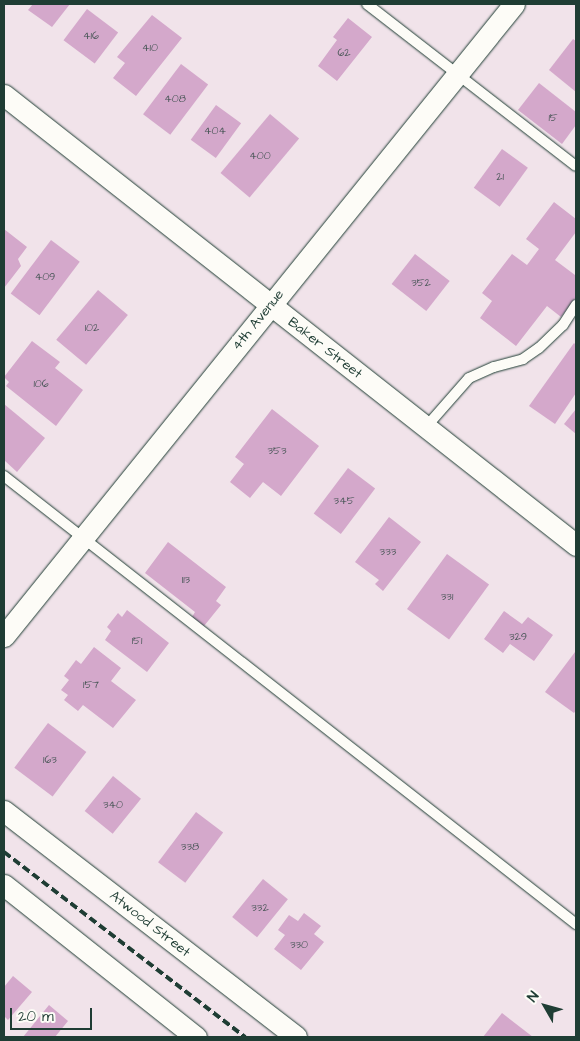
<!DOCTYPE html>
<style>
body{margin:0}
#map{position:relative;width:580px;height:1041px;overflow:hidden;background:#f1e3ea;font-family:"Architects Daughter",sans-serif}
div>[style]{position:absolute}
.building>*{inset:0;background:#d4a8cb;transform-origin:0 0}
.roads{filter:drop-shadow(0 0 1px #1f3d34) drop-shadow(0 0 1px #1f3d34)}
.lane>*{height:10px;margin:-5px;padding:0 5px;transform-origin:5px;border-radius:5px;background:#fdfcf7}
.street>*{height:21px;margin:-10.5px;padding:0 10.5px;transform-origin:10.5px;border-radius:10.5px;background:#fdfcf7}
.rail>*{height:4px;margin-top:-2px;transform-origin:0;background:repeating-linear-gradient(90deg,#1f3d34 0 8px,transparent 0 12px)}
span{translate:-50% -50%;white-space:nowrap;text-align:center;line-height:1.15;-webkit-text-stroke:5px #fdfcf7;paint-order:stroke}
.number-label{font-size:11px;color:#4c585a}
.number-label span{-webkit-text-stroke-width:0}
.street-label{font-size:14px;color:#1f3d34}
.frame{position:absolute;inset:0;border:5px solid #1f3d34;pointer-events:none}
.north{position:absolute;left:520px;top:981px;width:50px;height:50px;-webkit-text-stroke:4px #fdfcf7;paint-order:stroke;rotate:308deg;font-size:14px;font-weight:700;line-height:20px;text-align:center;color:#1f3d34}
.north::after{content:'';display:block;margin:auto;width:18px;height:22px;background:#1f3d34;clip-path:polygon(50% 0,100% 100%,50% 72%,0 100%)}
.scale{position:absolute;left:10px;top:1008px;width:82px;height:22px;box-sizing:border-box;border:2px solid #1f3d34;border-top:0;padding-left:6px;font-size:15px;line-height:18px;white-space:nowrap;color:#1f3d34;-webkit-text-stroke:4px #fdfcf7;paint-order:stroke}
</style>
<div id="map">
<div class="building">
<i style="clip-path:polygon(33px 4px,70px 4px,52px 27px,28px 10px)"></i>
<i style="left:87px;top:9px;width:39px;height:39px;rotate:37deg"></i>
<i style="clip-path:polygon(152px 15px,182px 38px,136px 96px,113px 78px,125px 63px,117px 57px)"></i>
<i style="clip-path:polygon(348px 18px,372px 37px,337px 81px,318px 66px,337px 40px,333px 37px)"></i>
<i style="clip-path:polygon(573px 39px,576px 41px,576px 92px,549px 70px)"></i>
<i style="left:181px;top:64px;width:34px;height:63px;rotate:37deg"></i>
<i style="clip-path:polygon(539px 83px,576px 112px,576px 125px,562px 144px,518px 110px)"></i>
<i style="left:216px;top:105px;width:31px;height:43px;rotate:36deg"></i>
<i style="left:270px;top:114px;width:38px;height:77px;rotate:40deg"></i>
<i style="left:502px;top:149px;width:32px;height:48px;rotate:36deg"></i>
<i style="clip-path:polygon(554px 202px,576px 219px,576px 232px,555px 260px,575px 275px,576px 297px,561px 317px,547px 306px,516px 346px,480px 318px,492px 301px,482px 293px,512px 254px,527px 265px,539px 249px,526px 239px)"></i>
<i style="clip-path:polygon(4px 229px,27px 247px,18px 259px,21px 266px,4px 288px)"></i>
<i style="left:51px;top:240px;width:36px;height:67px;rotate:37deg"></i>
<i style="left:415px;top:254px;width:44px;height:38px;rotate:38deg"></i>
<i style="left:98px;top:290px;width:39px;height:65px;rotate:40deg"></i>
<i style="clip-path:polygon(32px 341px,60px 362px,55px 368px,83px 390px,56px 426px,6px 386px,9px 382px,4px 377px)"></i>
<i style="clip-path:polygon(574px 343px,576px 345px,576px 393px,555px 424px,529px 406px)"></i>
<i style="clip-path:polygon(4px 404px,45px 438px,17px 472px,4px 460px)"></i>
<i style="clip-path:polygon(272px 409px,319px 446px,281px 496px,263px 482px,250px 498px,230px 482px,244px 464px,235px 457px)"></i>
<i style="clip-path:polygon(576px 409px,576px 434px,564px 424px)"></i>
<i style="left:348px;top:468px;width:34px;height:57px;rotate:37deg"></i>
<i style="clip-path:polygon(389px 517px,421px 542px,383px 591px,375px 584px,379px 580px,355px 562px)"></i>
<i style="clip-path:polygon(168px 542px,226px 587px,216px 601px,221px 605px,204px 626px,192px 617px,195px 612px,145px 573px)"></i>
<i style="left:447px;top:554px;width:52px;height:68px;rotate:36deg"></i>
<i style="clip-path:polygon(127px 610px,169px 643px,147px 672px,105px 640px,111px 631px,107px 627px,118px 613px,122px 617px)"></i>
<i style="clip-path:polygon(504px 611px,522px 624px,528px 617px,553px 635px,534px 661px,510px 644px,503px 653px,484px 639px)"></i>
<i style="clip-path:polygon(94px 647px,121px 668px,111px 681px,136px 700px,113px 728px,83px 705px,78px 711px,64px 700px,68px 695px,61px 690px,69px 680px,64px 676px,76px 660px,81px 664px)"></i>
<i style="clip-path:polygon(575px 652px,576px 710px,574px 713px,545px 692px)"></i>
<i style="left:48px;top:723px;width:48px;height:56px;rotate:37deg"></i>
<i style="left:113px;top:776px;width:36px;height:45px;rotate:39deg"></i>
<i style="left:196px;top:812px;width:34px;height:63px;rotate:37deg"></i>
<i style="left:263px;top:879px;width:32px;height:49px;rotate:39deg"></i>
<i style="clip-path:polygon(304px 913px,321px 926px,314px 934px,324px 942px,301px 970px,274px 949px,285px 935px,278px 930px,289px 915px,298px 921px)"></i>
<i style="clip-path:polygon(13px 976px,32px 992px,8px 1020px,4px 1016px,4px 987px)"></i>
<i style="clip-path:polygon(49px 1005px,68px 1021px,55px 1037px,23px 1037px)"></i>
<i style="clip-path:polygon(502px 1013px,533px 1037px,483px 1037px)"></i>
</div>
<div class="roads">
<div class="lane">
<i style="left:367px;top:4px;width:264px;rotate:37.8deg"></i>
<i style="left:426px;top:427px;width:65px;rotate:-48.7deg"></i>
<i style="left:469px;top:378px;width:27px;rotate:-24deg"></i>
<i style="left:494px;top:367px;width:30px;rotate:-15deg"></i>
<i style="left:523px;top:359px;width:19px;rotate:-35deg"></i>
<i style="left:539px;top:348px;width:33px;rotate:-44deg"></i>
<i style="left:563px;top:325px;width:24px;rotate:-57deg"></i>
<i style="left:4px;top:476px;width:727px;rotate:38.07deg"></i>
</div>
<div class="street">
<i style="left:4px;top:95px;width:728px;rotate:38.19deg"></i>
<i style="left:4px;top:636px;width:812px;rotate:-51.1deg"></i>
<i style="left:4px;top:811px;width:369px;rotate:37.7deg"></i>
<i style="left:4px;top:885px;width:245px;rotate:38.4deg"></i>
</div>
</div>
<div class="rail">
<i style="left:4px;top:852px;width:304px;rotate:37.5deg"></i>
</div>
<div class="number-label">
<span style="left:91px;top:36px">416</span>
<span style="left:150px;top:48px">410</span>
<span style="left:344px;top:53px">62</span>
<span style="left:175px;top:99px">408</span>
<span style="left:553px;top:118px">15</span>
<span style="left:215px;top:131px">404</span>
<span style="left:260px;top:156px">400</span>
<span style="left:500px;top:177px">21</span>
<span style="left:45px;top:277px">409</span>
<span style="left:421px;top:283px">352</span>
<span style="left:92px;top:328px">102</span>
<span style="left:41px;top:384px">106</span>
<span style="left:277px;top:451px">353</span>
<span style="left:344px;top:501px">345</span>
<span style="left:388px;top:552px">333</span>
<span style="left:186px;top:580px">113</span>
<span style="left:447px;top:597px">331</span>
<span style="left:518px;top:637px">329</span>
<span style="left:137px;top:641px">151</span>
<span style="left:91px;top:685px">157</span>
<span style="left:50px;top:760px">163</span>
<span style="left:113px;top:805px">340</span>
<span style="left:190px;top:847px">338</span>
<span style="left:260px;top:908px">332</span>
<span style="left:299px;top:945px">330</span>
</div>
<div class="street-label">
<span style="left:258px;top:320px;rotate:-51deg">4th Avenue</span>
<span style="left:325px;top:348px;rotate:38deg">Baker Street</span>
<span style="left:150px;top:924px;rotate:38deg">Atwood Street</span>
</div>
<div class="frame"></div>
<div class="north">N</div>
<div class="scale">20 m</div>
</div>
